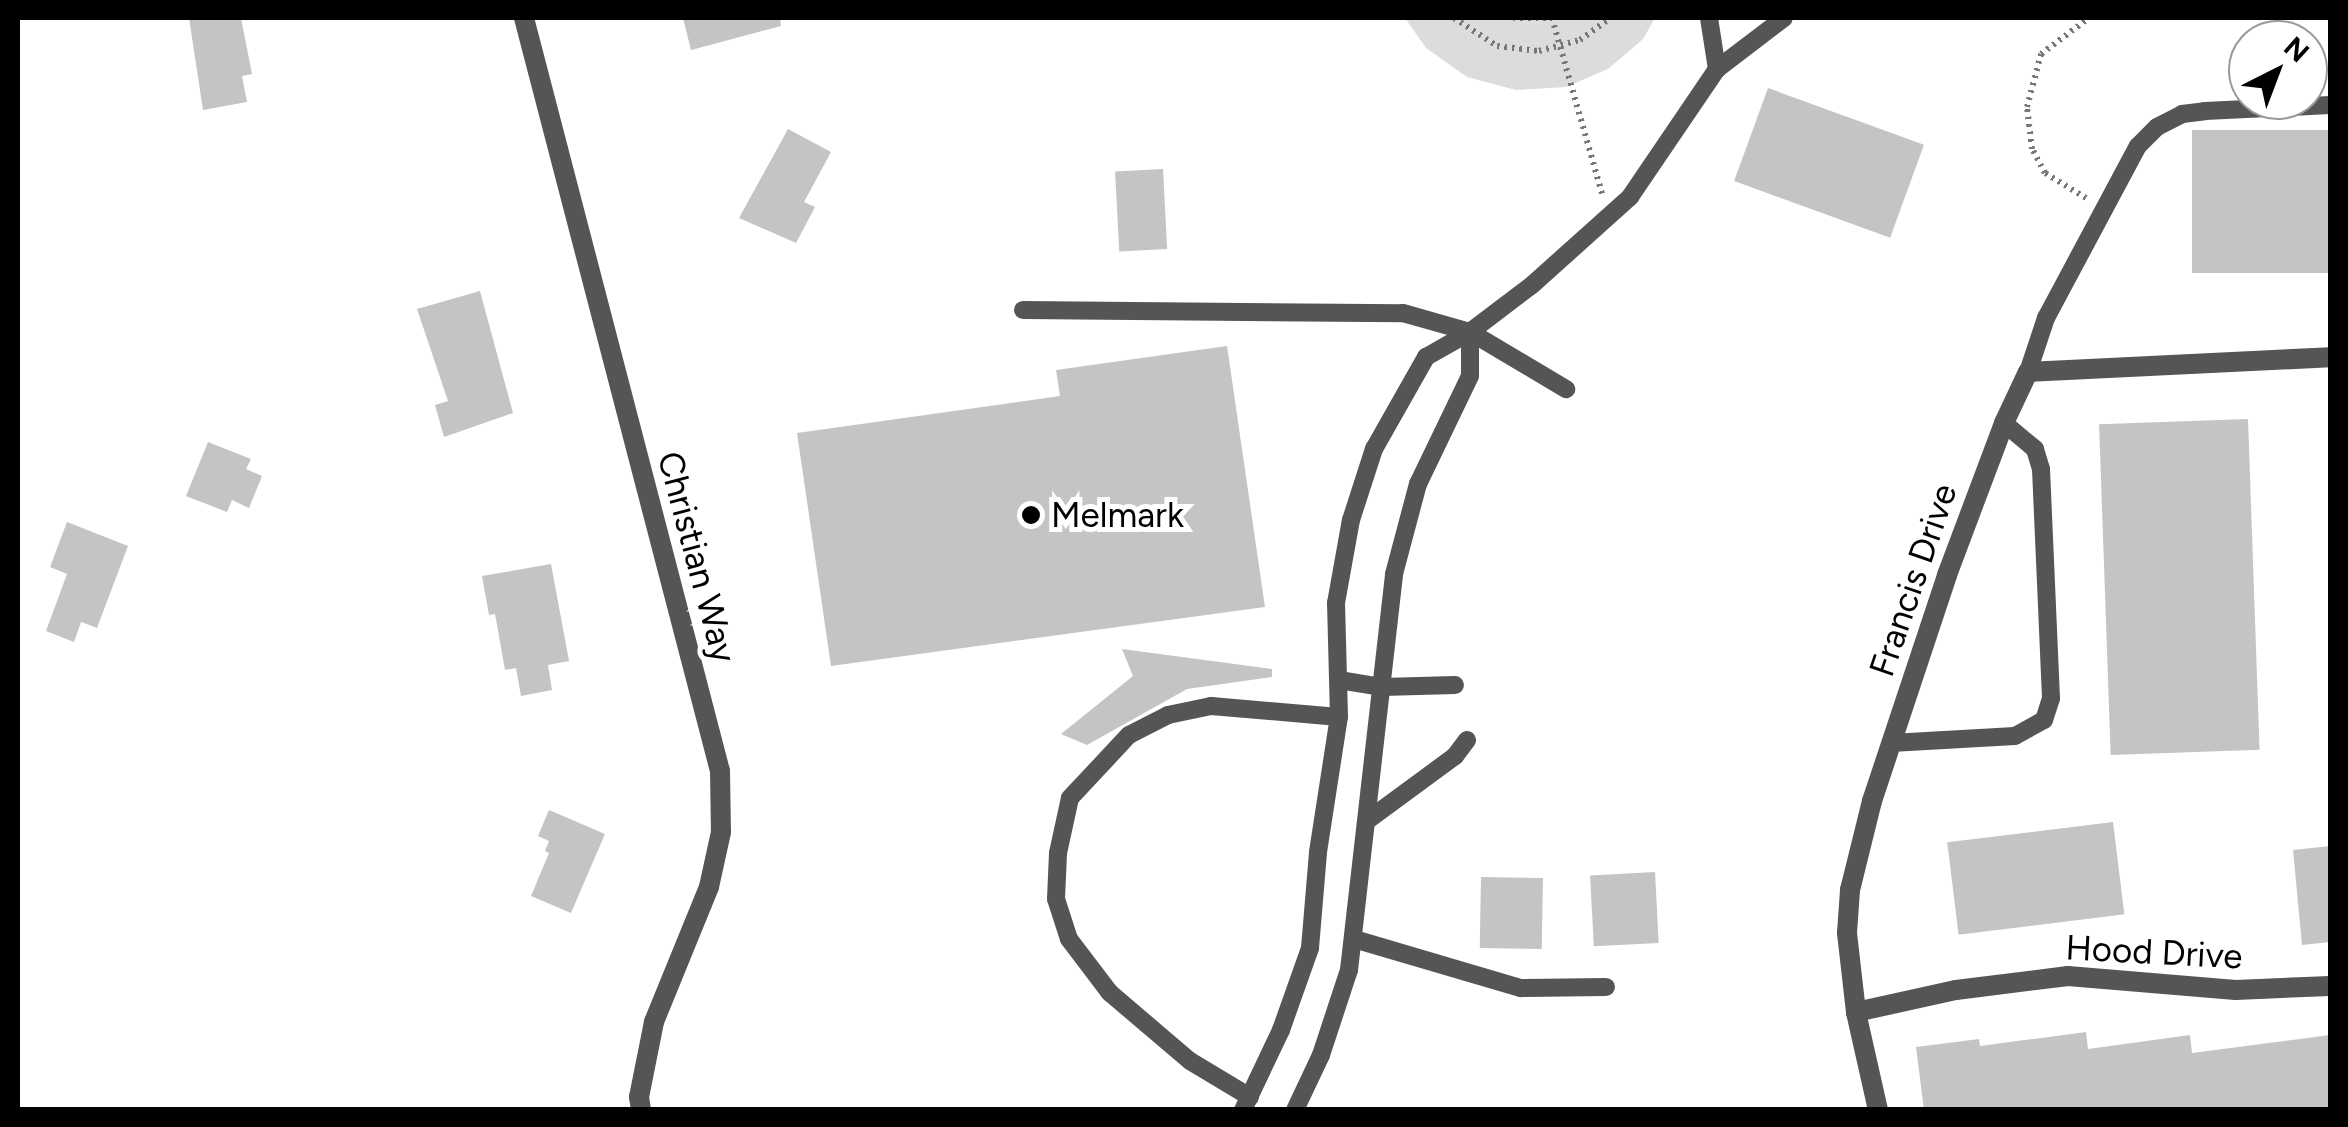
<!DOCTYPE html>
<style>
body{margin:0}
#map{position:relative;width:2348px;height:1127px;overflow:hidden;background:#fff;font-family:Figtree,sans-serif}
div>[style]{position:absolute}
.green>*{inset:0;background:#dcdcdc}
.building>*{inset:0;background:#c4c4c4;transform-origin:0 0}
.path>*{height:6px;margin-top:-3px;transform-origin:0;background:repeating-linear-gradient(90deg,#777 0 2.5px,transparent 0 7.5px)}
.lane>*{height:18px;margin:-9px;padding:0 9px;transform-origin:9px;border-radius:9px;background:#555}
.street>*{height:20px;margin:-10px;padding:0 10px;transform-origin:10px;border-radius:10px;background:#555}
.dots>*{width:28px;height:28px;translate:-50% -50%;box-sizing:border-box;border:5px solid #fff;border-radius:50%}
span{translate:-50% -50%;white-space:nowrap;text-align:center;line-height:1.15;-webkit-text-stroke:10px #fff;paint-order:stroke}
.poi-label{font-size:35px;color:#000}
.left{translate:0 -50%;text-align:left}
.street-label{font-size:35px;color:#000}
.frame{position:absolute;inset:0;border:20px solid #000;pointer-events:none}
.north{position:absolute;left:2228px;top:20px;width:100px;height:100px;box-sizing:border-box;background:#fff;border:2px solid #999;border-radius:50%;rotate:42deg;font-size:28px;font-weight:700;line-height:40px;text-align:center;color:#000}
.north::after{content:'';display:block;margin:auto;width:35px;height:45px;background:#000;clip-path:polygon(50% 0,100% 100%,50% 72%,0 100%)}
</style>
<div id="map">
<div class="green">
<i style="clip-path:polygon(1405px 18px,1655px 18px,1643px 39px,1608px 69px,1566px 87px,1516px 90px,1467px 77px,1426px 48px)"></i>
</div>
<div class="building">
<i style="clip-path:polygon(189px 18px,241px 18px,252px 74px,242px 76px,247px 102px,203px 110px)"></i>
<i style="clip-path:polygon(683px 18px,780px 18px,781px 26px,691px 50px)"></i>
<i style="left:1768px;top:88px;width:166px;height:99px;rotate:20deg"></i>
<i style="clip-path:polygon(788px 129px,831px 152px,804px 202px,815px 207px,796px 243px,739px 218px)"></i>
<i style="left:2330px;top:130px;width:143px;height:138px;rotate:90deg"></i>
<i style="left:1163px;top:169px;width:80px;height:48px;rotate:87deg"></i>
<i style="clip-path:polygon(480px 291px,513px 413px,444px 437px,435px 405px,448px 401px,417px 309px)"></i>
<i style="clip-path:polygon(1227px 346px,1265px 607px,831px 666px,797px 433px,1060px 396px,1056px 370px)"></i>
<i style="left:2248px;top:419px;width:331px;height:149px;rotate:88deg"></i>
<i style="clip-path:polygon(208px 442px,251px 459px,246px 469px,262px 476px,249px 508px,232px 500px,227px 512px,186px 496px)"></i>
<i style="clip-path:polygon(67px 522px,128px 546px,97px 628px,81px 622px,74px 642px,46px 631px,67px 574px,50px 567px)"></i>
<i style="clip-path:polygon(551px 564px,569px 661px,548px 665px,552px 690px,521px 696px,516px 668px,505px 670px,495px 614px,489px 615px,482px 576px)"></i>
<i style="clip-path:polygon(1122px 649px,1272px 669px,1272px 677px,1187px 689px,1087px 745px,1061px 734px,1133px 676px)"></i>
<i style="clip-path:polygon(549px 810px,605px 834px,571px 913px,531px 896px,549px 853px,545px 851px,549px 841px,538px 836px)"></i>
<i style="left:2113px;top:822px;width:93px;height:167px;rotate:83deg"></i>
<i style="clip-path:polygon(2330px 846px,2330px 942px,2302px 945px,2293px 850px)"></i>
<i style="left:1655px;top:872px;width:71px;height:65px;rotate:87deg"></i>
<i style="left:1481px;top:877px;width:62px;height:71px;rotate:1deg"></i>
<i style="clip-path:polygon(2086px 1032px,2088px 1049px,2190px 1035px,2192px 1053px,2330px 1035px,2330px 1110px,1924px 1110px,1916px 1047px,1979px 1039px,1980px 1046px)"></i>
</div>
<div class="path">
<i style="left:1454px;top:18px;width:51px;rotate:33.1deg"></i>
<i style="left:1497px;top:46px;width:42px;rotate:6.8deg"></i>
<i style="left:1539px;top:51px;width:42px;rotate:-15deg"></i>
<i style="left:1580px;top:40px;width:37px;rotate:-36deg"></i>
<i style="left:1513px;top:18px;width:38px"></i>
<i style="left:1552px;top:18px;width:183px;rotate:74.1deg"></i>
<i style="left:2086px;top:198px;width:48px;rotate:-148.6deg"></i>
<i style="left:2045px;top:173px;width:27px;rotate:-118deg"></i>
<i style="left:2032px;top:149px;width:42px;rotate:-96.8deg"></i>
<i style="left:2027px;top:107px;width:55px;rotate:-75.2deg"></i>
<i style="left:2041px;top:54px;width:60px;rotate:-36.9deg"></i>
</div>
<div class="lane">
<i style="left:1709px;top:18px;width:52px;rotate:81.1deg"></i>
<i style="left:1023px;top:310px;width:380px;rotate:0.5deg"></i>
<i style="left:1403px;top:313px;width:70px;rotate:15.8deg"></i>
<i style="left:1470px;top:332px;width:112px;rotate:30.7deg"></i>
<i style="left:2028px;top:372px;width:57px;rotate:-71.6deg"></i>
<i style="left:2046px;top:318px;width:195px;rotate:-61.9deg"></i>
<i style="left:2138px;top:146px;width:27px;rotate:-45deg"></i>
<i style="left:2157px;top:127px;width:28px;rotate:-27deg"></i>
<i style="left:2182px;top:114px;width:23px;rotate:-7deg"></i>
<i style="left:2205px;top:111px;width:125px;rotate:-2.7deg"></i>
<i style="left:1339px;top:680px;width:44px;rotate:9.2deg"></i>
<i style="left:1382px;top:687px;width:73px;rotate:-1.6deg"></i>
<i style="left:1891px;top:743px;width:124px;rotate:-3.2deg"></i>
<i style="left:2015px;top:736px;width:33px;rotate:-29deg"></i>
<i style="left:2044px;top:720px;width:23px;rotate:-72deg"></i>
<i style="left:2051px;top:698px;width:229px;rotate:-92.5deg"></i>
<i style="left:2041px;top:469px;width:21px;rotate:-107deg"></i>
<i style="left:2035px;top:449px;width:40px;rotate:-140deg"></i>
<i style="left:1368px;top:820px;width:108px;rotate:-36.3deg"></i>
<i style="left:1455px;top:756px;width:20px;rotate:-53deg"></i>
<i style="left:1354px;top:939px;width:174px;rotate:16.4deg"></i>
<i style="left:1521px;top:988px;width:85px;rotate:-0.7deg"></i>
<i style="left:1250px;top:1097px;width:70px;rotate:-149deg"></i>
<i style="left:1190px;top:1061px;width:105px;rotate:-139.6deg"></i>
<i style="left:1110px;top:993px;width:68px;rotate:-127.2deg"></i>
<i style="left:1069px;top:939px;width:42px;rotate:-108deg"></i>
<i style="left:1056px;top:899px;width:46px;rotate:-87.5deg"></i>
<i style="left:1058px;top:853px;width:56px;rotate:-77.7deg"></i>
<i style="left:1070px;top:798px;width:86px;rotate:-46.9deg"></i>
<i style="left:1129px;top:735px;width:44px;rotate:-27.1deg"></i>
<i style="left:1168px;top:715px;width:44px;rotate:-11.8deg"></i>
<i style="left:1211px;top:706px;width:128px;rotate:4.9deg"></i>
<i style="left:1243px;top:1110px;width:89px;rotate:-64.6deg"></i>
<i style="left:1281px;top:1030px;width:87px;rotate:-70.5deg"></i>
<i style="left:1310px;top:948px;width:96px;rotate:-85.2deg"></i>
<i style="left:1318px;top:852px;width:137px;rotate:-81.2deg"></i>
<i style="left:1339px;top:717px;width:114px;rotate:-91.5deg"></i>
<i style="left:1336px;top:603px;width:84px;rotate:-79.8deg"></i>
<i style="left:1351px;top:520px;width:75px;rotate:-72.1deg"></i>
<i style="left:1374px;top:449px;width:106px;rotate:-60.5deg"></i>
<i style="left:1426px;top:357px;width:51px;rotate:-29.6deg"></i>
<i style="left:1470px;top:332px;width:78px;rotate:-37.2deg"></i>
<i style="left:1532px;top:285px;width:132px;rotate:-41.9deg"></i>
<i style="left:1630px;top:197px;width:155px;rotate:-55.8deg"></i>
<i style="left:1717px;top:69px;width:84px;rotate:-37.3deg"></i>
<i style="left:1295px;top:1110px;width:61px;rotate:-64.7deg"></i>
<i style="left:1321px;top:1055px;width:89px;rotate:-71.8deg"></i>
<i style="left:1349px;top:970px;width:399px;rotate:-83.5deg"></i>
<i style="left:1394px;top:574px;width:93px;rotate:-75.1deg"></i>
<i style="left:1418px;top:484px;width:120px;rotate:-64.3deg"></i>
<i style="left:1470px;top:376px;width:44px;rotate:-90deg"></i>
</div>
<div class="street">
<i style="left:524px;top:18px;width:778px;rotate:75.41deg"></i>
<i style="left:720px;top:771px;width:61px;rotate:89.1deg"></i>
<i style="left:721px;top:832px;width:56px;rotate:102.3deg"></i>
<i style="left:709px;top:887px;width:146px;rotate:112.2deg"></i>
<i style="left:654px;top:1022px;width:76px;rotate:101.3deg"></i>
<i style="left:639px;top:1097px;width:13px;rotate:81deg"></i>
<i style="left:1856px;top:1012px;width:102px;rotate:-12.4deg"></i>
<i style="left:1956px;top:990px;width:113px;rotate:-7.1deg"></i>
<i style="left:2068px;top:976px;width:168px;rotate:4.8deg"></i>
<i style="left:2235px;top:990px;width:95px;rotate:-2.4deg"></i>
<i style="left:1878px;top:1110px;width:100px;rotate:-102.7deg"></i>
<i style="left:1856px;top:1012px;width:80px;rotate:-96.5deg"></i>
<i style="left:1847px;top:933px;width:43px;rotate:-86deg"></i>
<i style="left:1850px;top:890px;width:92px;rotate:-76.1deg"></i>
<i style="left:1872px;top:801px;width:238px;rotate:-71.6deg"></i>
<i style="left:1947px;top:575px;width:162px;rotate:-69.4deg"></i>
<i style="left:2004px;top:423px;width:56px;rotate:-64.8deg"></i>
<i style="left:2028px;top:372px;width:302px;rotate:-2.8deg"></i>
</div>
<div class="dots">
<i style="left:1031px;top:515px;background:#000"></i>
</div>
<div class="poi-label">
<span class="left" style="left:1051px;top:515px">Melmark</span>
</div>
<div class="street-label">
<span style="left:697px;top:557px;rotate:75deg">Christian Way</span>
<span style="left:1913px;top:580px;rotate:-71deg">Francis Drive</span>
<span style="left:2154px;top:952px;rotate:3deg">Hood Drive</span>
</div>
<div class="frame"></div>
<div class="north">N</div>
</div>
